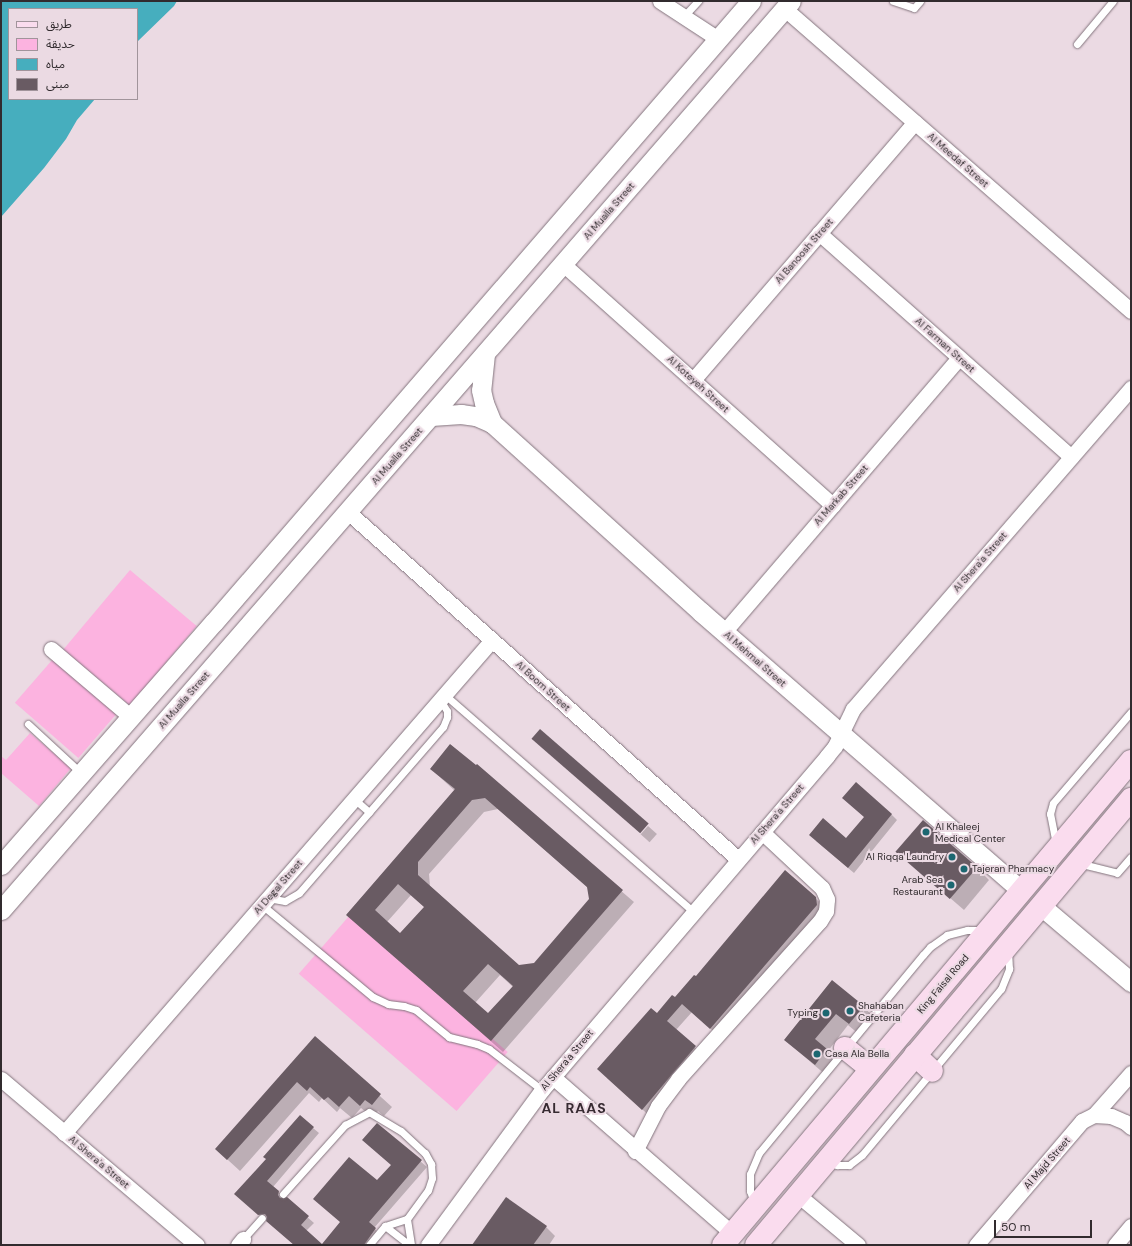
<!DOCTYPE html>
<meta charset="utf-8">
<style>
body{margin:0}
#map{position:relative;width:1132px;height:1246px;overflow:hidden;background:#ebdae3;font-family:"DM Sans","Noto Sans Arabic",sans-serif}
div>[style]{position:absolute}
.green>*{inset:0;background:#fcb3e0;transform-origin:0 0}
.water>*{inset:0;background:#46aebe}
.shadow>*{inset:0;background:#0003;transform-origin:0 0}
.building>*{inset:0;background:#695b63;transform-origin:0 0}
.roads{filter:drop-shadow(0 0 1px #83747d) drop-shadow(0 0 1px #83747d)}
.service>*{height:7px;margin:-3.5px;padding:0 3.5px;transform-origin:3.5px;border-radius:3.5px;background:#fff}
.minor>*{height:15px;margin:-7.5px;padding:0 7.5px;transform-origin:7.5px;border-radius:7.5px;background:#fff}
.tertiary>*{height:19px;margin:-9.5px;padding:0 9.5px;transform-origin:9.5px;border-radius:9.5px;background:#fff}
.primary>*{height:22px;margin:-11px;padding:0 11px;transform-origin:11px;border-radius:11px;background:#fadcee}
.dots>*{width:11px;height:11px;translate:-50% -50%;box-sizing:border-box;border:2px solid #ebdae3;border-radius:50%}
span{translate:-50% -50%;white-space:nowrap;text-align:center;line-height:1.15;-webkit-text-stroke:4px #ebdae3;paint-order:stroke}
.street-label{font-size:10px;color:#312b2e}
.poi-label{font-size:10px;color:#312b2e}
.left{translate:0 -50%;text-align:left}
.right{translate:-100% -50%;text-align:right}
.district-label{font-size:14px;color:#372b32;font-weight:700;letter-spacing:1px}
.frame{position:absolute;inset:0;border:2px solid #312b2e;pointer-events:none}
.legend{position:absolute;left:8px;top:8px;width:130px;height:92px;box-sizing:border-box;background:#ebdae3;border:1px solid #a1949b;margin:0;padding:5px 7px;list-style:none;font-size:12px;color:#312b2e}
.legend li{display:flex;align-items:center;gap:8px;height:20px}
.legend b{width:20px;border:1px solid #a1949b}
.scale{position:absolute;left:994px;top:1220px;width:98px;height:18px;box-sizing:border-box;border:2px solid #312b2e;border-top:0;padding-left:5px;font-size:12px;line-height:14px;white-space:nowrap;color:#312b2e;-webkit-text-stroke:3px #ebdae3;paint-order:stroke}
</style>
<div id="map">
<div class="green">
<i style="left:130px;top:570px;width:87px;height:104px;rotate:40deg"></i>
<i style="left:53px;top:659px;width:84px;height:58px;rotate:41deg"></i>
<i style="clip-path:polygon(30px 733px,71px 768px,39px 806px,1px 773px,1px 756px,6px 760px)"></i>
<i style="left:350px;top:915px;width:209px;height:78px;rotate:41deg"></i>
</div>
<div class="water">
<i style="clip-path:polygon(1px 1px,177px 1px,174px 6px,137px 42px,137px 9px,9px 9px,9px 99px,95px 99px,77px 120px,66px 139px,44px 168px,1px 217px)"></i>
</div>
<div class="shadow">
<i style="clip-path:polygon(evenodd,451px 745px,634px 902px,503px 1052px,347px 914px,455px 791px,431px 769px,451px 745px,498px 809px,588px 888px,590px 900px,535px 964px,519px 966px,430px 886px,429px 874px,484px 812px,498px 809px,451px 745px,411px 895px,425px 907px,400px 934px,387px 922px,411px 895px,451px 745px,500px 975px,513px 987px,488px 1015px,475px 1003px,500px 975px)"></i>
<i style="clip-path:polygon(891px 814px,897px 820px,854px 873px,816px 841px,846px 839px,865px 817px)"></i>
<i style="left:648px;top:826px;width:12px;height:11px;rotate:42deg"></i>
<i style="clip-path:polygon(897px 852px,977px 868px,989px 880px,964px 910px)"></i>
<i style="clip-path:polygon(815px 898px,825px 907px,720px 1037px,692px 1012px,676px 1030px,704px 1056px,652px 1118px,607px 1078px,657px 1014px,696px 978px)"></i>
<i style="clip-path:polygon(832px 981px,876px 1018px,861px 1036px,848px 1025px,828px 1051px,839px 1062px,827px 1076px,785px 1040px)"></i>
<i style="clip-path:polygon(316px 1038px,392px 1107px,384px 1116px,378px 1111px,372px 1117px,361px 1108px,352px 1118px,340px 1108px,337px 1112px,322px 1098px,319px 1102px,309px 1093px,240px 1171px,216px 1149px)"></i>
<i style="clip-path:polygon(377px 1124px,427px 1167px,374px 1228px,381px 1235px,373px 1245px,322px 1245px,392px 1165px)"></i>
<i style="clip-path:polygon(313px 1128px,319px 1133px,273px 1187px,314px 1223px,306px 1231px,322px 1245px,294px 1245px,267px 1220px,265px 1220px,242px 1200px)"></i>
<i style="clip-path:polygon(506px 1198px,546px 1227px,555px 1236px,549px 1245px,473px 1245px)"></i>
</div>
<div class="building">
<i style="left:540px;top:729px;width:144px;height:13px;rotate:41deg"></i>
<i style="clip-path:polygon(evenodd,450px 744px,476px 765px,477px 764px,623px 890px,491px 1041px,346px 915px,455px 789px,430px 769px,450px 744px,485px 798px,587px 887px,589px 899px,534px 963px,519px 965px,418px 875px,418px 862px,472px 800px,485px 798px,450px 744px,398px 884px,424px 907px,400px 933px,375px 910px,398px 884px,450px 744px,488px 964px,513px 986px,488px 1013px,463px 991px,488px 964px)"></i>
<i style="clip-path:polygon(856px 782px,892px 814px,848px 868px,809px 835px,823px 818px,846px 838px,864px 817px,842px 798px)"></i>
<i style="left:923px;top:820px;width:72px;height:42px;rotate:41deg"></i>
<i style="clip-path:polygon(785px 870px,816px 897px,817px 905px,710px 1029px,682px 1004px,667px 1021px,696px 1046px,642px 1110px,597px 1069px,651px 1008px,657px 1013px,672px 995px,675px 997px,694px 975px,696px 976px)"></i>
<i style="clip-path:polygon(832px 980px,864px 1006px,849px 1024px,836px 1014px,815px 1039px,827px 1049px,815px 1065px,784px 1040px)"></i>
<i style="clip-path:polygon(315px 1036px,381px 1094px,372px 1105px,365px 1100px,360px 1106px,349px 1096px,339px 1107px,328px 1097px,324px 1100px,310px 1087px,307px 1091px,297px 1082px,227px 1160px,215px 1149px)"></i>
<i style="clip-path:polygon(300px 1115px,314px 1127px,267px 1181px,279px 1191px,278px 1195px,280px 1198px,287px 1197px,309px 1216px,301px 1225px,322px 1244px,340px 1222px,313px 1199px,349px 1157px,377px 1180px,391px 1165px,362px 1140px,377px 1123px,422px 1160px,369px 1222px,376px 1228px,364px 1245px,294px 1245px,266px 1221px,267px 1217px,265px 1214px,258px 1215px,234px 1194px,266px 1159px,263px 1157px)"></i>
<i style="clip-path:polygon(506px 1197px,547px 1226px,533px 1245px,472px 1245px)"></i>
</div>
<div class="roads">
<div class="service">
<i style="left:893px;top:1px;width:22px;rotate:18deg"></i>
<i style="left:914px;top:8px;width:9px;rotate:-49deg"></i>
<i style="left:684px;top:16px;width:21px;rotate:-47deg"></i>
<i style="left:1077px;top:44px;width:56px;rotate:-50.1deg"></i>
<i style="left:445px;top:695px;width:329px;rotate:41.1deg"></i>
<i style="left:28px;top:724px;width:72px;rotate:42.8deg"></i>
<i style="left:354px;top:799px;width:20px;rotate:41deg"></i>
<i style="left:1056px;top:844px;width:31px;rotate:-101deg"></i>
<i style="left:1050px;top:814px;width:11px;rotate:-75deg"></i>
<i style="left:1053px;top:803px;width:120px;rotate:-49.4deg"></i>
<i style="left:1082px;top:864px;width:36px;rotate:14deg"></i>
<i style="left:1117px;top:873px;width:21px;rotate:-49deg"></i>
<i style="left:268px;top:898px;width:17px;rotate:10deg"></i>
<i style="left:285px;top:901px;width:16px;rotate:-30deg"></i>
<i style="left:299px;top:893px;width:220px;rotate:-49.1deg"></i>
<i style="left:443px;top:727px;width:11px;rotate:-68deg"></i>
<i style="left:447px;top:717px;width:6px;rotate:-90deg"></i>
<i style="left:447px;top:711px;width:13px;rotate:-122deg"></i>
<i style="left:262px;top:905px;width:144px;rotate:39.7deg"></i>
<i style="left:373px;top:997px;width:17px;rotate:25deg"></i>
<i style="left:388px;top:1004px;width:16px;rotate:7deg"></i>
<i style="left:404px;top:1006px;width:13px;rotate:18deg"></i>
<i style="left:416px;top:1010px;width:43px;rotate:39.3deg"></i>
<i style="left:449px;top:1037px;width:29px;rotate:14deg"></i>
<i style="left:477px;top:1044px;width:13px;rotate:23deg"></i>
<i style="left:489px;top:1049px;width:67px;rotate:37.7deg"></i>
<i style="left:829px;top:1162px;width:9px;rotate:21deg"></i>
<i style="left:837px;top:1165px;width:12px"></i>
<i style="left:849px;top:1165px;width:16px;rotate:-38deg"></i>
<i style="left:862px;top:1155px;width:217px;rotate:-50.1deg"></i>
<i style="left:1001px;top:989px;width:22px;rotate:-68deg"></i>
<i style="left:1009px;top:969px;width:18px;rotate:-93deg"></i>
<i style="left:283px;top:1194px;width:93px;rotate:-48.1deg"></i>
<i style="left:345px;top:1125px;width:27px;rotate:-28deg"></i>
<i style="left:369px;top:1112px;width:37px;rotate:31deg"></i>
<i style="left:401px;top:1131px;width:33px;rotate:43deg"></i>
<i style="left:425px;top:1153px;width:13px;rotate:61deg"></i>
<i style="left:431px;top:1164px;width:14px;rotate:86deg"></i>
<i style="left:432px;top:1178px;width:13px;rotate:108deg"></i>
<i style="left:428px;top:1190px;width:36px;rotate:126deg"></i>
<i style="left:754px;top:1203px;width:13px;rotate:-108deg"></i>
<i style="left:750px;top:1191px;width:17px;rotate:-90deg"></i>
<i style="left:750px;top:1174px;width:23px;rotate:-67deg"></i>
<i style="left:759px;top:1153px;width:257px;rotate:-50.4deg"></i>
<i style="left:923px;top:955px;width:11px;rotate:-49deg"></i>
<i style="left:930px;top:947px;width:21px;rotate:-35deg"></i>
<i style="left:947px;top:935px;width:21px;rotate:-14deg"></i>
<i style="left:967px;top:930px;width:17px"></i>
<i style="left:385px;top:1226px;width:31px;rotate:38deg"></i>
<i style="left:243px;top:1239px;width:28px;rotate:-48deg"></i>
<i style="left:369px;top:1245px;width:25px;rotate:-50deg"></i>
<i style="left:385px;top:1226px;width:23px;rotate:-18deg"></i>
<i style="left:407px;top:1219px;width:26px;rotate:81deg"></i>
</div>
<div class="minor">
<i style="left:660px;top:1px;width:69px;rotate:33.2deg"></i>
<i style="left:785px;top:9px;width:459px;rotate:41.1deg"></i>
<i style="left:819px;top:233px;width:337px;rotate:41.6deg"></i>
<i style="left:563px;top:264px;width:362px;rotate:41.8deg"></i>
<i style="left:693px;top:380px;width:340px;rotate:-49.3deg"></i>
<i style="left:348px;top:512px;width:522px;rotate:41.66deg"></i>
<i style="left:724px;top:632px;width:361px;rotate:-49.4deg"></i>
<i style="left:51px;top:649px;width:105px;rotate:40.4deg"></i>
<i style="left:553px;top:1077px;width:239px;rotate:41.1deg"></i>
<i style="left:1px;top:1079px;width:257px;rotate:40.3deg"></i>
<i style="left:1094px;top:1115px;width:56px;rotate:-48.6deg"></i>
<i style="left:64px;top:1133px;width:653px;rotate:-49.04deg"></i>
<i style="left:635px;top:1151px;width:51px;rotate:-62.9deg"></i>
<i style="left:658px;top:1106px;width:34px;rotate:-53deg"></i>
<i style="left:678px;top:1079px;width:212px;rotate:-48.1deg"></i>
<i style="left:820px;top:921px;width:12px;rotate:-59deg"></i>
<i style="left:826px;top:911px;width:12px;rotate:-85deg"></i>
<i style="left:827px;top:899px;width:12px;rotate:-114deg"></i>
<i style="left:822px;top:888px;width:82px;rotate:-137deg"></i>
<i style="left:798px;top:1195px;width:78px;rotate:39.8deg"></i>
<i style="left:238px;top:1245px;width:8px;rotate:-50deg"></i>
<i style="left:428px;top:1245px;width:192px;rotate:-53.7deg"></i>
<i style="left:542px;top:1090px;width:439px;rotate:-49.5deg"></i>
<i style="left:827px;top:756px;width:13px;rotate:-51deg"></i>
<i style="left:835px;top:746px;width:41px;rotate:-64.1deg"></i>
<i style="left:853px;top:709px;width:425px;rotate:-49.1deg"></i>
<i style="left:976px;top:1245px;width:163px;rotate:-49.5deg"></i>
<i style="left:1082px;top:1121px;width:13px;rotate:-27deg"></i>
<i style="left:1094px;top:1115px;width:17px;rotate:3deg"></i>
<i style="left:1111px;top:1116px;width:15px;rotate:23deg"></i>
<i style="left:1125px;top:1122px;width:8px;rotate:40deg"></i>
<i style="left:1115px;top:1245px;width:25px;rotate:-50deg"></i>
</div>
<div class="tertiary">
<i style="left:485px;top:354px;width:36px;rotate:96deg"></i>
<i style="left:481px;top:390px;width:13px;rotate:77deg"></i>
<i style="left:484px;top:403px;width:22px;rotate:68deg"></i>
<i style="left:431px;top:416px;width:30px;rotate:-4deg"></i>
<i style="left:461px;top:414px;width:15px;rotate:8deg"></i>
<i style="left:476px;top:416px;width:17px;rotate:24deg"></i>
<i style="left:492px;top:423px;width:282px;rotate:42.1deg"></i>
<i style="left:701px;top:612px;width:425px;rotate:41deg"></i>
<i style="left:1px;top:865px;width:323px;rotate:-48.8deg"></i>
<i style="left:214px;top:622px;width:821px;rotate:-49.15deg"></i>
<i style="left:1041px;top:906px;width:118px;rotate:40.2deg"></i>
<i style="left:1px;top:910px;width:1204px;rotate:-49.01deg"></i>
</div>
<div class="primary">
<i style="left:845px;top:1048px;width:33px;rotate:39deg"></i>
<i style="left:915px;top:1055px;width:23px;rotate:43deg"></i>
<i style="left:723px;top:1245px;width:633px;rotate:-49.87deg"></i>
<i style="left:756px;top:1245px;width:583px;rotate:-49.94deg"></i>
</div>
</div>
<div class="dots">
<i style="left:926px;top:832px;background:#1c6771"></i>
<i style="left:952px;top:857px;background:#1c6771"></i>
<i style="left:964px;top:869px;background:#1c6771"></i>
<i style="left:951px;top:885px;background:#1c6771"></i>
<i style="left:850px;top:1011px;background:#1c6771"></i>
<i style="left:826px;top:1013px;background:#1c6771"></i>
<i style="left:817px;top:1054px;background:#1c6771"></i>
</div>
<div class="street-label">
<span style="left:958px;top:160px;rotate:41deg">Al Meedaf Street</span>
<span style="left:609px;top:211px;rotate:-49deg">Al Mualla Street</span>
<span style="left:804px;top:251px;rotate:-49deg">Al Banoosh Street</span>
<span style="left:945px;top:345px;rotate:42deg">Al Farman Street</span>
<span style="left:698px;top:384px;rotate:42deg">Al Koteyeh Street</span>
<span style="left:397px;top:456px;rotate:-49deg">Al Mualla Street</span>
<span style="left:841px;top:495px;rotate:-49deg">Al Markab Street</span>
<span style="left:980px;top:562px;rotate:-49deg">Al Shera'a Street</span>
<span style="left:755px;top:659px;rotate:41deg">Al Mehmal Street</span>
<span style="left:543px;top:686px;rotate:42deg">Al Boom Street</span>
<span style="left:184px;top:700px;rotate:-49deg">Al Mualla Street</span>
<span style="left:777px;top:814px;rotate:-49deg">Al Shera'a Street</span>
<span style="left:278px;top:887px;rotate:-49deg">Al Degal Street</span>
<span style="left:943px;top:984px;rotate:-50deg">King Faisal Road</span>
<span style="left:567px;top:1060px;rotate:-50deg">Al Shera'a Street</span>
<span style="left:99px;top:1162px;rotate:40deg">Al Shera'a Street</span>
<span style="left:1047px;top:1163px;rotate:-49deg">Al Majd Street</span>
</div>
<div class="poi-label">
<span class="left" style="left:935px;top:832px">Al Khaleej<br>Medical Center</span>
<span class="right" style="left:944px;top:857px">Al Riqqa Laundry</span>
<span class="left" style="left:972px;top:869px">Tajeran Pharmacy</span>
<span class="right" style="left:943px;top:885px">Arab Sea<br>Restaurant</span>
<span class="left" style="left:858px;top:1011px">Shahaban<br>Cafeteria</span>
<span class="right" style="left:818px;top:1013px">Typing</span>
<span class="left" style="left:825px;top:1054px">Casa Ala Bella</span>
</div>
<div class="district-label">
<span style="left:574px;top:1108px">AL RAAS</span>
</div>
<div class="frame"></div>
<ul class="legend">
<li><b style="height:5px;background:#fadcee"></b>طريق</li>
<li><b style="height:11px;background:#fcb3e0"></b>حديقة</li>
<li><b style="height:11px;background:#46aebe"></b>مياه</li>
<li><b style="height:11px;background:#695b63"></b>مبنى</li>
</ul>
<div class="scale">50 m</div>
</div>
